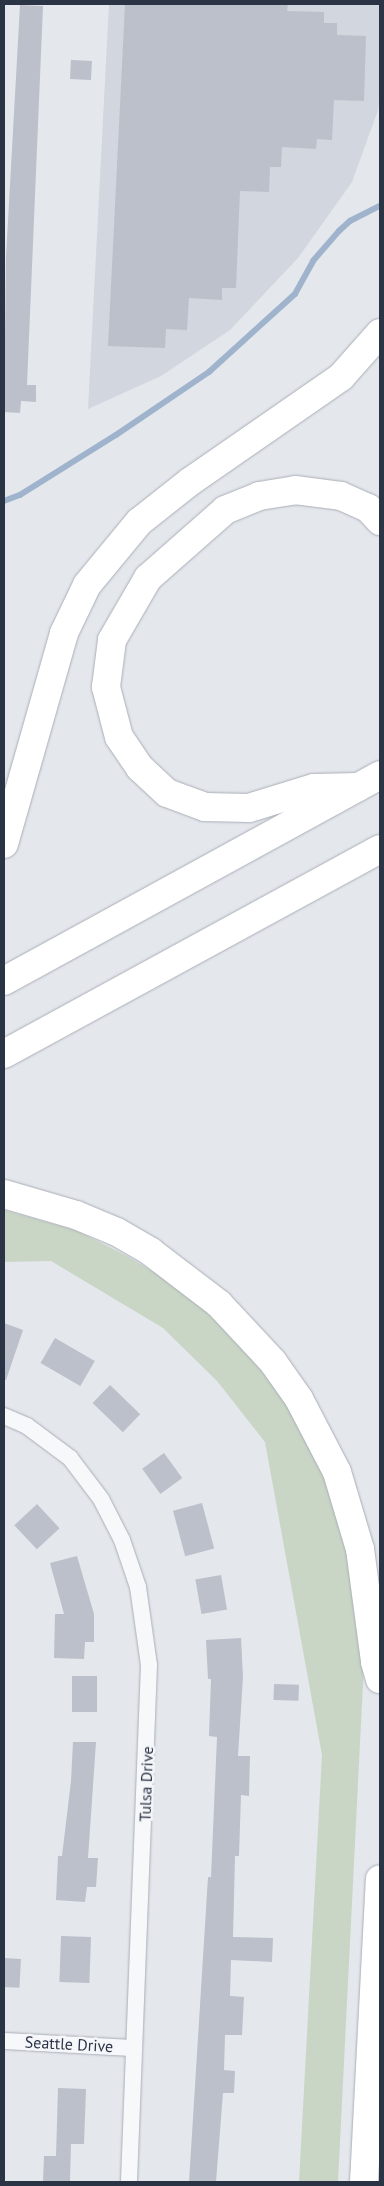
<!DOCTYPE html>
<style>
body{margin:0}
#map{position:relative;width:384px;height:2186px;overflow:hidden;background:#e4e7ec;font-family:"PT Sans",sans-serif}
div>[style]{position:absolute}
.built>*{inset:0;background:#d2d6de}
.green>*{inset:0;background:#c9d6c5}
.stream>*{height:5.5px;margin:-2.75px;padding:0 2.75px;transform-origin:2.75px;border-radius:2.75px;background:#9fb4cc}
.building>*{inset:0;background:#bbc0ca;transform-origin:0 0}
.roads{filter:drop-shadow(0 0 1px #a9aeb7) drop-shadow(0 0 1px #a9aeb7)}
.minor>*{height:16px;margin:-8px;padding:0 8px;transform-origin:8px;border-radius:8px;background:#f7f8fa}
.motorway>*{height:28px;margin:-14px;padding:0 14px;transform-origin:14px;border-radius:14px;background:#fff}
span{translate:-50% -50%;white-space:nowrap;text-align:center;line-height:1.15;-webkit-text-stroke:5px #f4f6f9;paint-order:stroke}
.street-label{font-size:16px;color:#2b3445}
.frame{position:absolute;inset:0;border:5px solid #2b3445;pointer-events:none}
</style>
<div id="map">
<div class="built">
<i style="clip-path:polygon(109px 4px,380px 4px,380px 90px,378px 110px,352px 182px,298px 258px,230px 330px,161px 376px,88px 409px)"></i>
</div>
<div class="green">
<i style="clip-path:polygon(4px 1210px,75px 1230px,127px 1256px,185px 1291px,240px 1345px,290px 1407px,317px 1457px,346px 1537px,364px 1664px,338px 2182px,299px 2182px,322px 1755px,265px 1442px,217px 1381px,163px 1328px,51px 1261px,4px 1262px)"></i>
</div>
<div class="stream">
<i style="left:4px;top:501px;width:17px;rotate:-21deg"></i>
<i style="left:20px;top:495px;width:113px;rotate:-32deg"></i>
<i style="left:116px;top:435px;width:112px;rotate:-34.1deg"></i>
<i style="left:209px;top:372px;width:116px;rotate:-42.2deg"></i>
<i style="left:295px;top:294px;width:38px;rotate:-61deg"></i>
<i style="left:313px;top:261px;width:40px;rotate:-49deg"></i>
<i style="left:339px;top:231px;width:15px;rotate:-42deg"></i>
<i style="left:350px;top:221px;width:34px;rotate:-27deg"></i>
</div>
<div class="building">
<i style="clip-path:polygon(125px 4px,288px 4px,287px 11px,324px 12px,324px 23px,337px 23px,337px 35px,366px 36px,364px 101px,334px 100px,332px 140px,317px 139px,316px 149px,282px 147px,281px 167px,270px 167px,269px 192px,240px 191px,236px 288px,222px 288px,222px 300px,189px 298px,187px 330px,166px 329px,165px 348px,108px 346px)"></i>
<i style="clip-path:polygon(20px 5px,43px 6px,27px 385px,36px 385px,36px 402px,21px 401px,20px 413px,4px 412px,6px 257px)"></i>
<i style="left:71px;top:60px;width:21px;height:19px;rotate:3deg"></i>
<i style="clip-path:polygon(4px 1323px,23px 1330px,6px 1380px,4px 1380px)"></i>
<i style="left:55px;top:1338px;width:46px;height:29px;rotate:30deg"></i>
<i style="left:110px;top:1385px;width:42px;height:25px;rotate:44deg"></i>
<i style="left:164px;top:1453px;width:31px;height:27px;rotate:54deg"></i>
<i style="left:202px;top:1503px;width:47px;height:30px;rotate:75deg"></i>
<i style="left:37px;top:1504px;width:33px;height:31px;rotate:47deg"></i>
<i style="clip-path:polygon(77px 1556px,94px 1614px,94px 1642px,85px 1642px,84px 1659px,54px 1658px,55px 1614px,64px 1614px,50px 1563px)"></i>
<i style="left:221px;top:1575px;width:35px;height:26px;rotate:80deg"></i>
<i style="clip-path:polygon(241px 1638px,243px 1677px,238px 1756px,250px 1756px,249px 1796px,241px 1795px,239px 1856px,235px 1856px,233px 1937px,273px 1938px,272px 1962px,231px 1960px,230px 1996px,244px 1997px,242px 2035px,225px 2035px,224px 2070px,235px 2071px,234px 2093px,223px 2093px,216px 2182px,189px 2182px,208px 1877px,211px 1877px,217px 1737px,209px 1736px,211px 1679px,208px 1679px,206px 1640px)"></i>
<i style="left:72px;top:1676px;width:25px;height:36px"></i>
<i style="left:274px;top:1684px;width:25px;height:16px;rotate:2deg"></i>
<i style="clip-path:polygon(73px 1742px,96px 1742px,88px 1858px,98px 1858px,96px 1887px,87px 1887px,85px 1902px,56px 1900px,58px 1856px,62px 1856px,71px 1781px)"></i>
<i style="left:61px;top:1936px;width:30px;height:46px;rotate:2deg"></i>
<i style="left:4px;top:1958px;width:17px;height:29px;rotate:3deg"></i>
<i style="clip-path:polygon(58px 2088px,86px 2089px,84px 2144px,71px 2144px,70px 2182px,43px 2182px,44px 2156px,56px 2156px)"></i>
</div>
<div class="roads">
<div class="minor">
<i style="left:4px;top:1416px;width:25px;rotate:23deg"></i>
<i style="left:27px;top:1426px;width:54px;rotate:36.7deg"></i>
<i style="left:70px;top:1458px;width:51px;rotate:52.9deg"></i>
<i style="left:101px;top:1499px;width:46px;rotate:62.9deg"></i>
<i style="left:122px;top:1540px;width:50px;rotate:71.2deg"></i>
<i style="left:138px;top:1587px;width:79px;rotate:82deg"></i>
<i style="left:149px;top:1665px;width:517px;rotate:92.22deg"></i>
<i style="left:4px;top:2041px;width:129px;rotate:3.1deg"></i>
</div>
<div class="motorway">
<i style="left:358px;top:787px;width:44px;rotate:178.7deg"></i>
<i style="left:314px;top:788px;width:68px;rotate:162.9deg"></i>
<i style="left:249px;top:808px;width:44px;rotate:-178.7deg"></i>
<i style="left:205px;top:807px;width:40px;rotate:-159.8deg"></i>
<i style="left:167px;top:793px;width:37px;rotate:-137deg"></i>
<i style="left:140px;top:768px;width:37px;rotate:-124deg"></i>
<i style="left:119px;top:737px;width:52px;rotate:-104.6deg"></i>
<i style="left:106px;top:687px;width:47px;rotate:-82.7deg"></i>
<i style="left:112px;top:640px;width:72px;rotate:-59.9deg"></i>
<i style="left:148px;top:578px;width:103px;rotate:-41.4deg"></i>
<i style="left:225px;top:510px;width:37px;rotate:-22deg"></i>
<i style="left:259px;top:496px;width:36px;rotate:-9deg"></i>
<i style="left:295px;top:490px;width:46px;rotate:7.4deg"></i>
<i style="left:341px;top:496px;width:30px;rotate:24deg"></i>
<i style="left:368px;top:508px;width:18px;rotate:47deg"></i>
<i style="left:4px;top:844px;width:219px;rotate:-74.1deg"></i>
<i style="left:64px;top:633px;width:53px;rotate:-64.4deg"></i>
<i style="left:87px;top:585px;width:82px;rotate:-50.5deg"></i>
<i style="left:139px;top:522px;width:66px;rotate:-38.3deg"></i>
<i style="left:191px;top:481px;width:183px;rotate:-34.7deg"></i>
<i style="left:341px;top:377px;width:59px;rotate:-48.4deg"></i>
<i style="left:4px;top:981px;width:429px;rotate:-28.7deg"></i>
<i style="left:4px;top:1054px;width:428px;rotate:-28.6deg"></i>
<i style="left:4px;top:1194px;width:75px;rotate:16.3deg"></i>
<i style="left:76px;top:1215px;width:44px;rotate:22.5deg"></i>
<i style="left:117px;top:1232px;width:39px;rotate:30deg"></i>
<i style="left:151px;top:1252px;width:86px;rotate:37.4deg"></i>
<i style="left:219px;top:1304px;width:79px;rotate:47deg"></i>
<i style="left:273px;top:1362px;width:45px;rotate:54.9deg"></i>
<i style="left:299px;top:1399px;width:82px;rotate:62.5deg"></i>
<i style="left:337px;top:1472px;width:80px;rotate:73.4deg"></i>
<i style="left:360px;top:1549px;width:114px;rotate:82.4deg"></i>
<i style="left:375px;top:1662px;width:18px;rotate:74deg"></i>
<i style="left:364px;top:2182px;width:303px;rotate:-87deg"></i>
</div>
</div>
<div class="street-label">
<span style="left:146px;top:1784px;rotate:-88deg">Tulsa Drive</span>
<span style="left:69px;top:2044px;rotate:3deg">Seattle Drive</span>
</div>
<div class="frame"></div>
</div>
